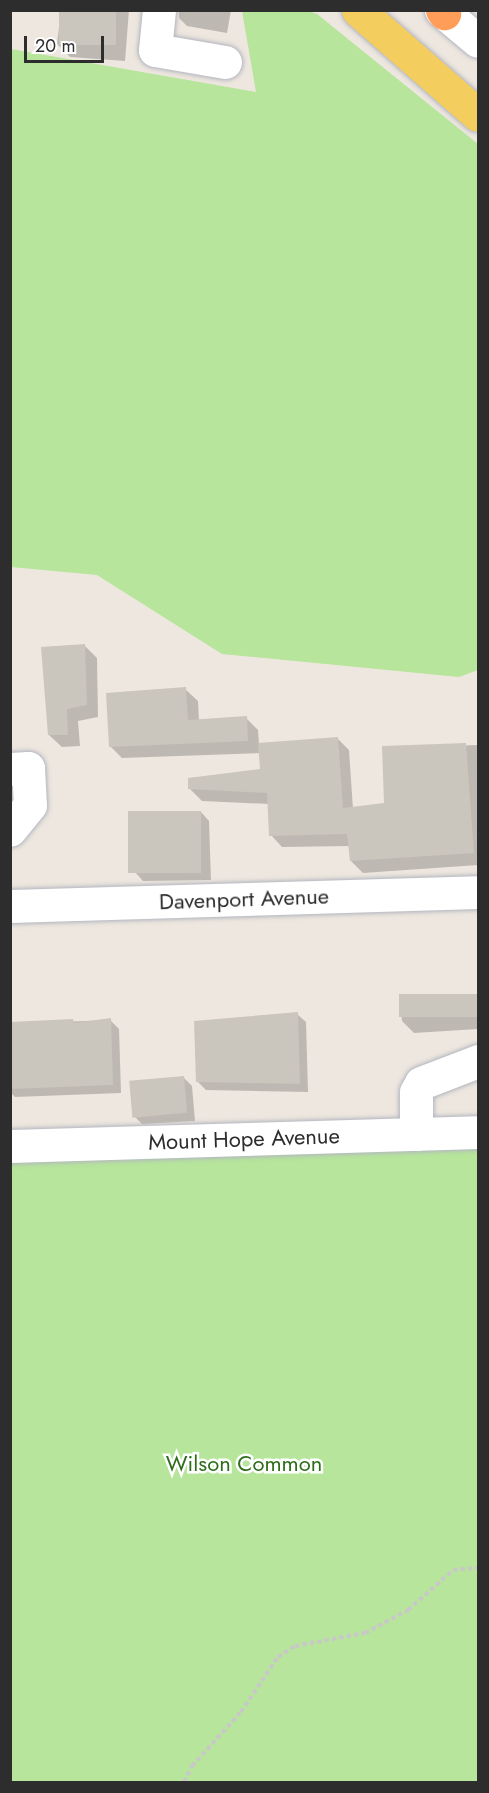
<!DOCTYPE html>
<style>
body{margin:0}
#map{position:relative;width:489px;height:1793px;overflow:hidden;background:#eee7df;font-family:Jost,sans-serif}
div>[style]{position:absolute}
.green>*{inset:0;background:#b6e59b;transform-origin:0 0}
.shadow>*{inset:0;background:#0003}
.building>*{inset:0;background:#cac5bd;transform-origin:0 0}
.path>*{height:4px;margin-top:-2px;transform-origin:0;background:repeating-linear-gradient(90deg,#c8c8c8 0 4.5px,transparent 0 7.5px)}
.roads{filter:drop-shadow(0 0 2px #b3b6c0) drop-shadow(0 0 2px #b3b6c0)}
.minor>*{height:33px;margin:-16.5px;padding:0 16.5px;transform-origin:16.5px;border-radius:16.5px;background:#fff}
.major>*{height:33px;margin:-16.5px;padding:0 16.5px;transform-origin:16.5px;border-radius:16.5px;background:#f4cd5f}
.highway>*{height:33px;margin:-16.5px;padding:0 16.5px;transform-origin:16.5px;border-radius:16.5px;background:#ff9d59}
span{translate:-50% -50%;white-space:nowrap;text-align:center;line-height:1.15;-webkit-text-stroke:5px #fff;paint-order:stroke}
.street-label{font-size:22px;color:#2d2d2d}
.park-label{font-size:22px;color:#2d6d19}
.frame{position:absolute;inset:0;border:12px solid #2d2d2d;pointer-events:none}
.scale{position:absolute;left:24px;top:36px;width:80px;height:27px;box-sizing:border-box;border:3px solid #2d2d2d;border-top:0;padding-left:8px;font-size:18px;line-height:21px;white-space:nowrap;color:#2d2d2d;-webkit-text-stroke:4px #fff;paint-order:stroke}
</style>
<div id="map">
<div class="green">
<i style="clip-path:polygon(242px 11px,309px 11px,317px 14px,478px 144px,478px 670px,459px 677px,222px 654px,97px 575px,11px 567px,11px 49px,256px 92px)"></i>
<i style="left:478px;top:1132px;width:650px;height:468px;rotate:90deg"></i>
</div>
<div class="shadow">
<i style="clip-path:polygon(61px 10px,129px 10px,125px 61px,70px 57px,57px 44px)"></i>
<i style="clip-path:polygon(179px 10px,231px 10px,227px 33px,187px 26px,179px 18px)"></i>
<i style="clip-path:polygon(84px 645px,97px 658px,98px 717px,78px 721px,80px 746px,62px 747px,49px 735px)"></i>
<i style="clip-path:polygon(185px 689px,198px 701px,199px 721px,246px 718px,258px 730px,259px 744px,337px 738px,349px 750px,353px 809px,386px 804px,383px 748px,478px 745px,478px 865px,363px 873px,351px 861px,350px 846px,282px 847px,271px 835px,269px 804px,202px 801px,190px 789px,261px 770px,260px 753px,122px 758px,110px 746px)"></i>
<i style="clip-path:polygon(201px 812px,209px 821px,211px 880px,143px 881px,135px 872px)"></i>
<i style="clip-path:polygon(478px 995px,478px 1029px,414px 1033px,402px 1021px,400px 1000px)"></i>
<i style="clip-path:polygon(297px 1014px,306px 1022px,308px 1092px,206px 1090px,198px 1082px)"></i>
<i style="clip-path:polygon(110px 1020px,119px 1029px,121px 1093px,15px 1097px,10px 1092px,10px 1024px)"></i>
<i style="clip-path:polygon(184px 1078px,192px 1086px,195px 1121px,142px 1124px,133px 1115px)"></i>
</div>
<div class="building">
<i style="left:59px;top:10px;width:57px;height:35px"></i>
<i style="clip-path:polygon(85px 644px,87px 705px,67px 709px,68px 735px,48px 735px,41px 647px)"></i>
<i style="clip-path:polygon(186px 687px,188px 720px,247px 716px,248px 741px,109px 747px,106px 693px)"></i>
<i style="clip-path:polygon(338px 737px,343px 808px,384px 803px,382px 746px,466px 743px,474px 853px,350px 861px,347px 834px,269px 836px,267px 793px,188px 789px,188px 778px,260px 769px,258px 743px)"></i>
<i style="left:128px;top:811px;width:73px;height:62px"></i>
<i style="left:478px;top:994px;width:23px;height:79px;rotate:90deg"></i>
<i style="clip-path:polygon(298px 1012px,300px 1084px,196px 1082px,194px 1021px)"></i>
<i style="clip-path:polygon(111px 1018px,113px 1085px,10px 1089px,10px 1022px,73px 1019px,74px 1023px)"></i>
<i style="left:184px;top:1076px;width:37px;height:55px;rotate:85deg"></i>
</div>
<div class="path">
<i style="left:184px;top:1782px;width:18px;rotate:-63deg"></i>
<i style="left:192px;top:1766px;width:73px;rotate:-47.8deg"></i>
<i style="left:241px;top:1712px;width:66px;rotate:-56.1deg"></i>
<i style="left:278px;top:1657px;width:20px;rotate:-33deg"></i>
<i style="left:295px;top:1646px;width:71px;rotate:-10.5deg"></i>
<i style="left:365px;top:1633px;width:49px;rotate:-28.1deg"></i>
<i style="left:408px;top:1610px;width:60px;rotate:-41.6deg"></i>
<i style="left:453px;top:1570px;width:25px;rotate:-5deg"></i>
</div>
<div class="roads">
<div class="minor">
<i style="left:159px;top:10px;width:40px;rotate:95.7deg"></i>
<i style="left:155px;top:50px;width:71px;rotate:9.7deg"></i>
<i style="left:441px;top:10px;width:48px;rotate:40deg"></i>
<i style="left:10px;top:769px;width:18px;rotate:-3deg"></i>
<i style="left:28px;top:768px;width:37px;rotate:87deg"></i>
<i style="left:30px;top:805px;width:32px;rotate:129deg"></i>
<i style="left:10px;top:906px;width:468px;rotate:-1.7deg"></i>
<i style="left:416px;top:1134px;width:42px;rotate:-90deg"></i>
<i style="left:416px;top:1092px;width:10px;rotate:-61deg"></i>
<i style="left:421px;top:1083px;width:61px;rotate:-21.1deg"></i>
<i style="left:10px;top:1146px;width:468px;rotate:-1.7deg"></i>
</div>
<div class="major">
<i style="left:358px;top:10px;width:159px;rotate:41.2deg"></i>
</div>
<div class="highway">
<i style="left:442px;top:10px;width:4px;rotate:56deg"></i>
</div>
</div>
<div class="street-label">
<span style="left:244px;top:899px;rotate:-2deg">Davenport Avenue</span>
<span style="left:244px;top:1139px;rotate:-2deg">Mount Hope Avenue</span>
</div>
<div class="park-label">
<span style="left:244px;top:1464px">Wilson Common</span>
</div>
<div class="frame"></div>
<div class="scale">20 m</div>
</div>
